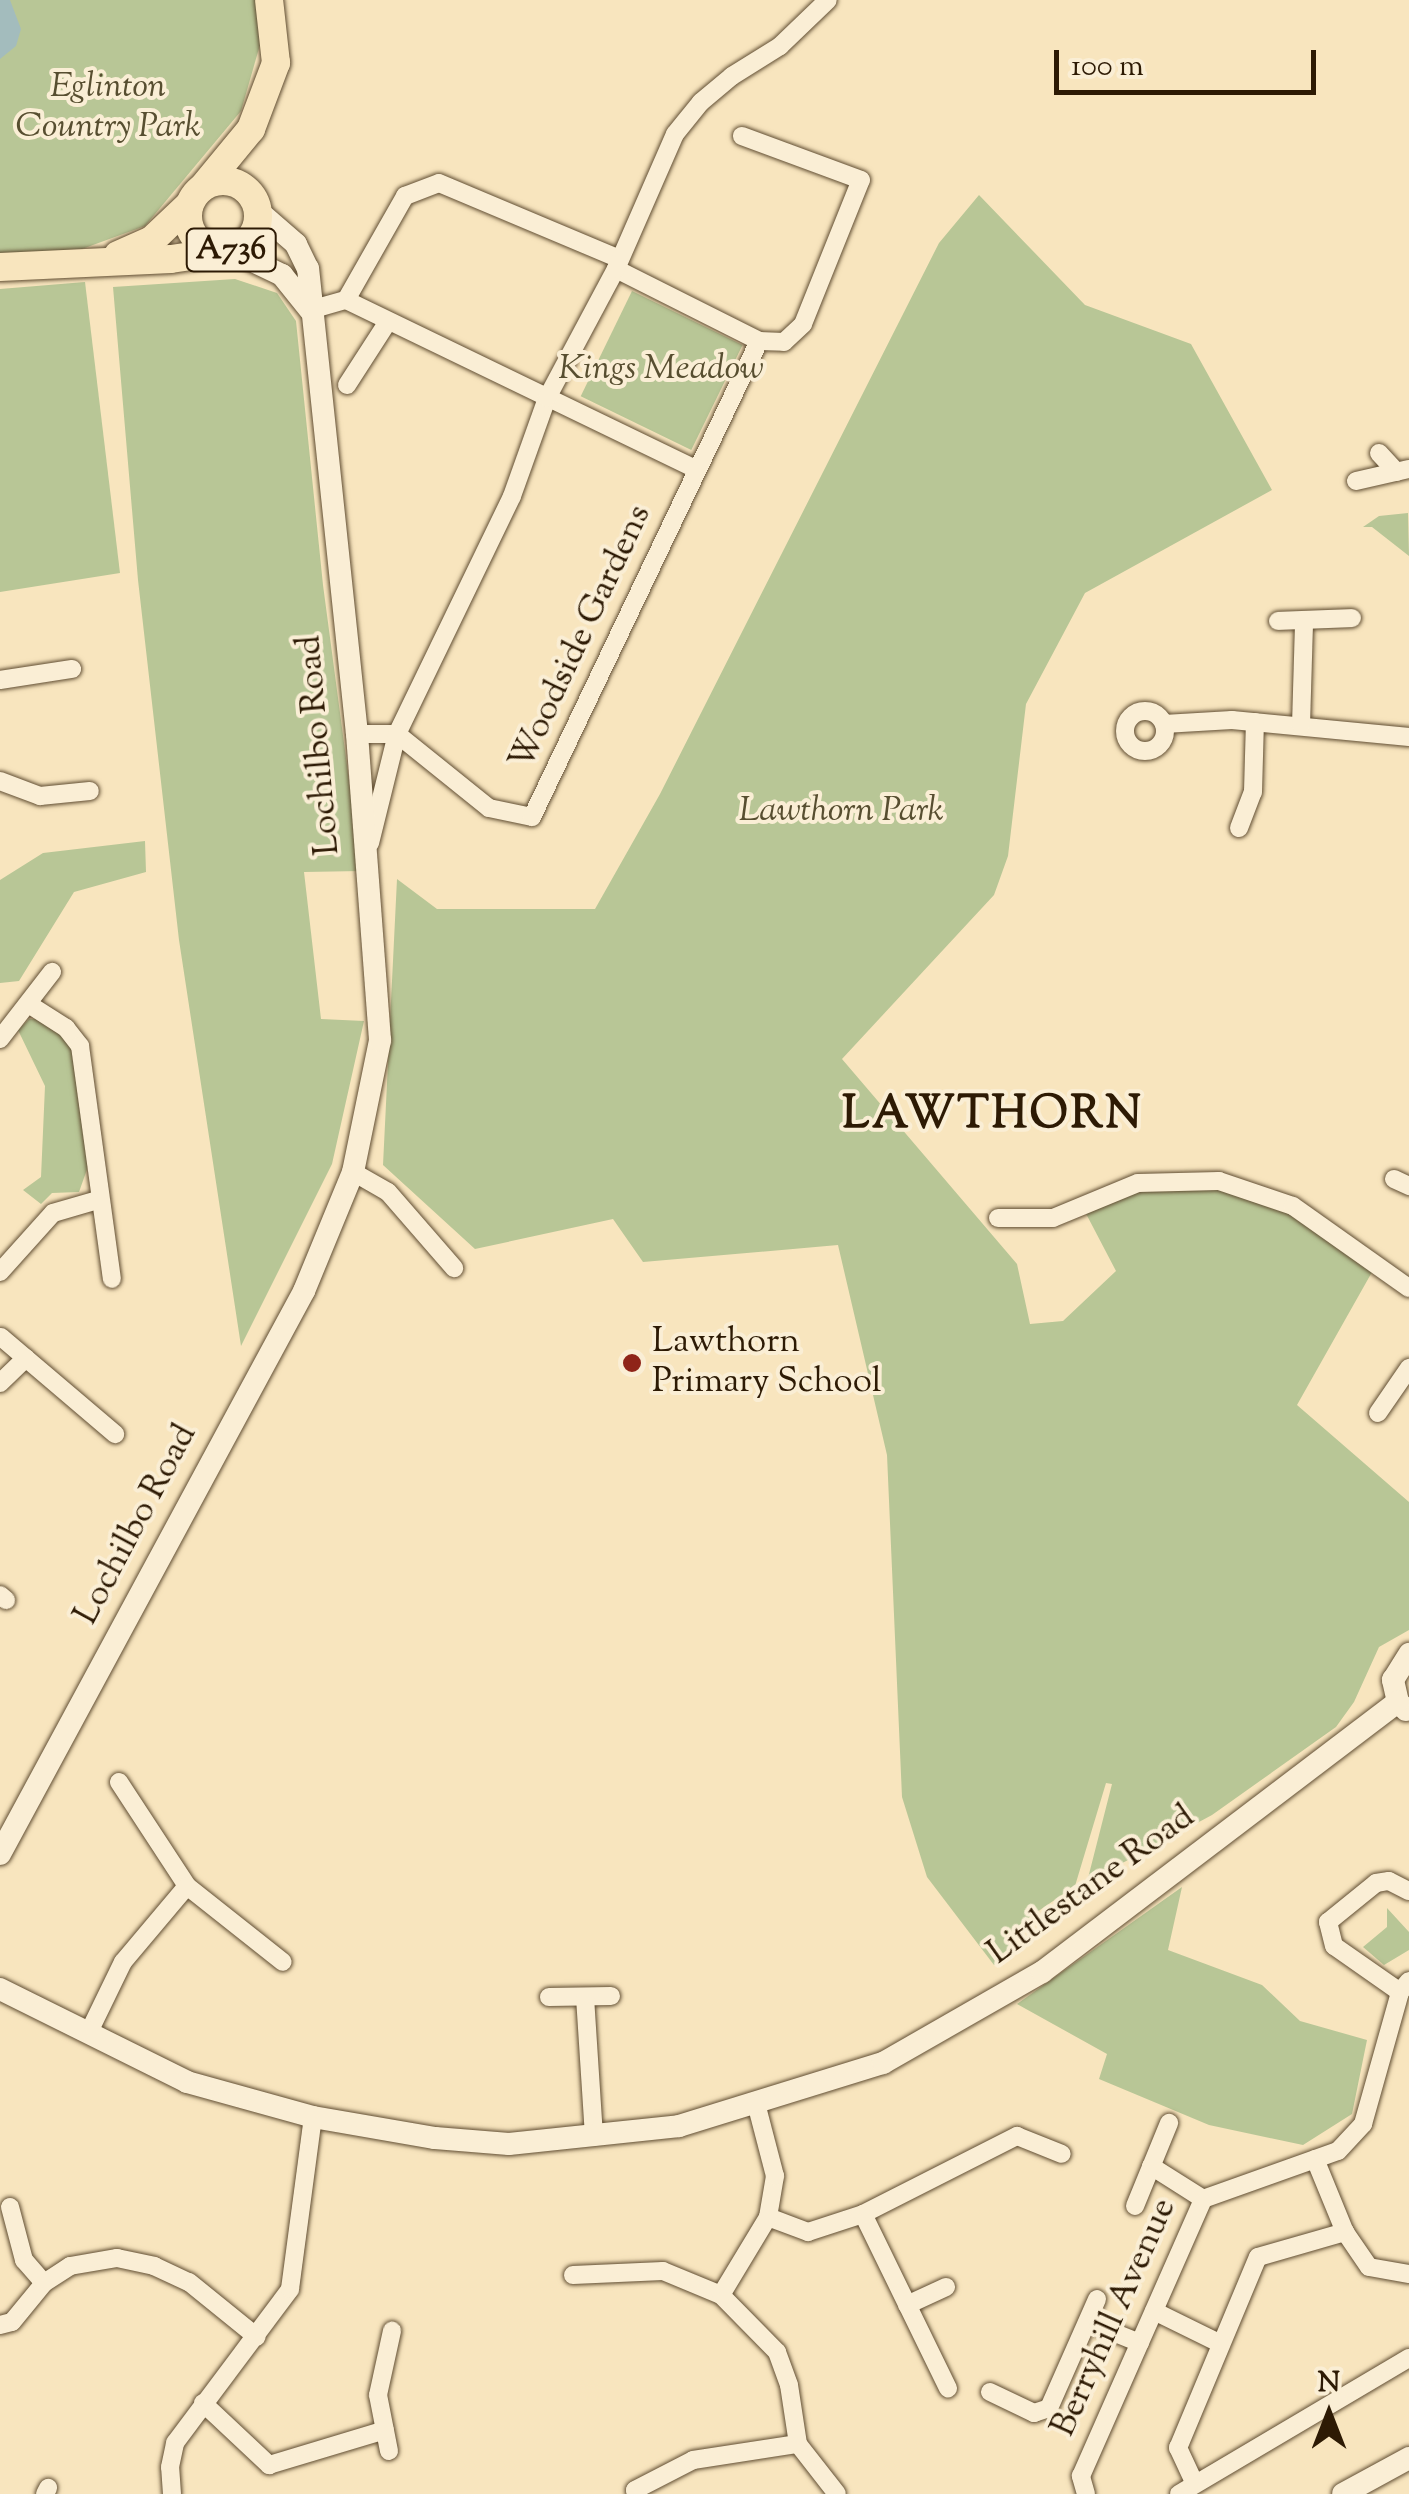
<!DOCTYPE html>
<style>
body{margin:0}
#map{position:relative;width:1409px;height:2494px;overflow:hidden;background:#f8e5be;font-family:"Sorts Mill Goudy",serif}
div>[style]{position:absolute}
.green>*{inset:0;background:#b8c696;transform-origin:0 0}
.water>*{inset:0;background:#a3bcbd}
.roads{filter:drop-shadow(0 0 2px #604d32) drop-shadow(0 0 2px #604d32)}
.street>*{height:18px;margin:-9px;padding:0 9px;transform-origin:9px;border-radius:9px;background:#faeed5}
.street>.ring{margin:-9px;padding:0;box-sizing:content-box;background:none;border:18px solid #faeed5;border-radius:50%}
.secondary>*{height:22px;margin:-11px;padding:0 11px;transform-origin:11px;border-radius:11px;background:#faeed5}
.primary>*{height:28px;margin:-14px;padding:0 14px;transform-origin:14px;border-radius:14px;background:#f8e5be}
.primary>.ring{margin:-14px;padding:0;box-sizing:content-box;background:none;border:28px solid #f8e5be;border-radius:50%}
.dots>*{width:28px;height:28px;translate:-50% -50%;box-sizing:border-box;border:5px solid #faeed5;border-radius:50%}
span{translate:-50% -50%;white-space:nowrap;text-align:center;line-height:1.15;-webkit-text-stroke:8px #faeed5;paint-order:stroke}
.shield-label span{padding:2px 8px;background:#faeed5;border:2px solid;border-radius:8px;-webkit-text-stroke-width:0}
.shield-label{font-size:32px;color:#2d1a04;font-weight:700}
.park-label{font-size:35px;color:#574e30;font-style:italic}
.street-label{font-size:35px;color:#2d1a04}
.poi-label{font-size:35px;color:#2d1a04}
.left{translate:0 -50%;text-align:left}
.district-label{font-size:45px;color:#2d1a04;font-weight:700;letter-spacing:2.5px}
.north{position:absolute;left:1279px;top:2364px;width:100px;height:100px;-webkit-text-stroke:8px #faeed5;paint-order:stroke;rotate:0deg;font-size:28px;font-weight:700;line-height:40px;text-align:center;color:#2d1a04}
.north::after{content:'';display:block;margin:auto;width:35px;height:45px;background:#2d1a04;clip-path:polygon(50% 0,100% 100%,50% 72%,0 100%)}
.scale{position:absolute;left:1054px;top:50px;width:262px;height:45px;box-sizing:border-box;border:5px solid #2d1a04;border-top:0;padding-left:12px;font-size:30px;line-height:35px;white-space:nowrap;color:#2d1a04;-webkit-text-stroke:8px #faeed5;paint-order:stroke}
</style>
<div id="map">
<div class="green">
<i style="clip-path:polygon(0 0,260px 0,264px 31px,241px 111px,145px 226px,82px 249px,0 255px)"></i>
<i style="clip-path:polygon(979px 195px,1085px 305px,1191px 344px,1272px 490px,1085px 593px,1026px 704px,1008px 856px,994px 895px,842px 1059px,1017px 1264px,1030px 1324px,1063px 1321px,1116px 1271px,1082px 1206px,1138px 1183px,1219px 1181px,1293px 1206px,1376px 1265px,1297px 1405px,1409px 1502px,1409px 1630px,1379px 1647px,1354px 1702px,1336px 1727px,1212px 1815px,1087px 1882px,1112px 1784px,1106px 1783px,1075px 1886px,1021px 1923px,1017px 1944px,994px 1965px,927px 1877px,902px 1797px,887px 1455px,838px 1245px,643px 1262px,613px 1219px,475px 1249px,383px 1165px,397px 879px,437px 909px,595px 909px,660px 794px,939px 243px)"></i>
<i style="clip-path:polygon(235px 279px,277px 293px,296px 321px,323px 585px,361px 871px,304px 872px,321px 1019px,364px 1021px,332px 1164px,241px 1346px,179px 940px,138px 580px,113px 287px)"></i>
<i style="clip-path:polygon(85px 282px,120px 573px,0 592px,0 289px)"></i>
<i style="left:632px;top:291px;width:123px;height:117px;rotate:26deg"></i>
<i style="clip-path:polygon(1408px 513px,1409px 556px,1372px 527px,1363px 527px,1379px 516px)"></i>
<i style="clip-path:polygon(145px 841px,146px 872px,74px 892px,19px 981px,0 983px,0 880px,43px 853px)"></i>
<i style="clip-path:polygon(29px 1019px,41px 1019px,73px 1043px,90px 1161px,79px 1192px,52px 1193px,41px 1204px,23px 1190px,41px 1177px,45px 1086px,18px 1030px)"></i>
<i style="clip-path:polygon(1182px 1887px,1168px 1950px,1262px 1985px,1300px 2021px,1367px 2040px,1352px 2114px,1303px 2145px,1209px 2125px,1099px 2079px,1107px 2054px,1017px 2004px)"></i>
<i style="clip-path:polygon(1387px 1908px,1409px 1932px,1409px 1950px,1384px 1965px,1363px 1947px,1387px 1927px)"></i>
</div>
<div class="water">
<i style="clip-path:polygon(0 0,10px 0,21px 29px,16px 46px,0 59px)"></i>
</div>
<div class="roads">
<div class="street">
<i style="left:616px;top:269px;width:160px;rotate:26.7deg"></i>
<i style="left:759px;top:341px;width:25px;rotate:2deg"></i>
<i style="left:784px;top:342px;width:26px;rotate:-43deg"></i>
<i style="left:803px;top:324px;width:155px;rotate:-68.1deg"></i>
<i style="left:861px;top:180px;width:127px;rotate:-159.7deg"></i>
<i style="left:346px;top:300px;width:120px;rotate:-60.4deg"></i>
<i style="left:405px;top:196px;width:36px;rotate:-21deg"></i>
<i style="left:439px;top:183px;width:196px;rotate:22.8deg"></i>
<i style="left:310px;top:310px;width:37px;rotate:-16deg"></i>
<i style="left:346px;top:300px;width:390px;rotate:25.8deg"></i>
<i style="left:347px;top:385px;width:74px;rotate:-57.2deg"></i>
<i style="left:1379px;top:453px;width:26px;rotate:47deg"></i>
<i style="left:1356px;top:481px;width:54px;rotate:-12.8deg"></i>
<i style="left:1278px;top:621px;width:74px;rotate:-2.3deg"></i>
<i style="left:0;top:680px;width:73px;rotate:-8.7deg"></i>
<i class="ring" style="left:1125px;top:711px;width:22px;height:22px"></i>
<i style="left:1164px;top:724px;width:68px;rotate:-3.4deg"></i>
<i style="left:1232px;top:720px;width:178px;rotate:5.5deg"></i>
<i style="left:1301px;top:725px;width:102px;rotate:-88.3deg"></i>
<i style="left:357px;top:734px;width:40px"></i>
<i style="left:397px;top:734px;width:264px;rotate:-64.2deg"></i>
<i style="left:512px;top:496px;width:104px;rotate:-70.3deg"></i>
<i style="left:547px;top:398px;width:146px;rotate:-61.9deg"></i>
<i style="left:616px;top:269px;width:147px;rotate:-66.4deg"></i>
<i style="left:675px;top:134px;width:41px;rotate:-50.9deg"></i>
<i style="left:701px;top:102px;width:40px;rotate:-40deg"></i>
<i style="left:732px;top:76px;width:57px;rotate:-32deg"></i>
<i style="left:780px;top:46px;width:66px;rotate:-43.8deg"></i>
<i style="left:0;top:781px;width:43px;rotate:20.6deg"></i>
<i style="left:40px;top:796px;width:50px;rotate:-5.7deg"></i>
<i style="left:1239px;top:828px;width:39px;rotate:-69deg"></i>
<i style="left:1253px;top:792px;width:70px;rotate:-88.4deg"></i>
<i style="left:370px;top:843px;width:112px;rotate:-76.1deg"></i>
<i style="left:397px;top:734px;width:118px;rotate:38.8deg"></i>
<i style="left:489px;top:808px;width:44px;rotate:11.8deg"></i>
<i style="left:532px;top:817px;width:527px;rotate:-64.5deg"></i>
<i style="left:30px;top:1005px;width:43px;rotate:32.6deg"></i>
<i style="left:66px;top:1028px;width:23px;rotate:52deg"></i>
<i style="left:80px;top:1046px;width:235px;rotate:82.2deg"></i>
<i style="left:0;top:1039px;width:85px;rotate:-52.2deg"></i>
<i style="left:353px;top:1172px;width:40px;rotate:29.7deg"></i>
<i style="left:388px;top:1192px;width:101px;rotate:49deg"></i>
<i style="left:1394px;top:1179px;width:17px;rotate:25deg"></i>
<i style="left:998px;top:1218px;width:55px"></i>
<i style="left:1053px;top:1218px;width:92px;rotate:-22.4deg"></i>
<i style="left:1138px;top:1183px;width:81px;rotate:-1.4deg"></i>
<i style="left:1219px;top:1181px;width:78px;rotate:18.7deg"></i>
<i style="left:1293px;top:1206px;width:142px;rotate:35.3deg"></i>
<i style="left:0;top:1272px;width:79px;rotate:-48.1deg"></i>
<i style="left:53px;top:1213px;width:47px;rotate:-16.1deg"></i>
<i style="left:1px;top:1337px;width:150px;rotate:40.4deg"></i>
<i style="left:0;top:1383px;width:36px;rotate:-44deg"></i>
<i style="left:1378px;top:1413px;width:55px;rotate:-55.4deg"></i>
<i style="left:0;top:1595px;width:8px;rotate:40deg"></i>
<i style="left:119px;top:1782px;width:124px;rotate:56.8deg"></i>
<i style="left:1400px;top:1992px;width:80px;rotate:-145.1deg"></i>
<i style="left:1334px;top:1946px;width:25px;rotate:-104deg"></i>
<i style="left:1328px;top:1922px;width:62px;rotate:-39.1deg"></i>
<i style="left:1376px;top:1883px;width:13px;rotate:-9deg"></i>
<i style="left:1389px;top:1881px;width:22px;rotate:27deg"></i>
<i style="left:549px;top:1997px;width:62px;rotate:-0.9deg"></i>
<i style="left:585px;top:1997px;width:140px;rotate:86.3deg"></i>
<i style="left:88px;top:2034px;width:80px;rotate:-64.1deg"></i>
<i style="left:123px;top:1962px;width:99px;rotate:-49.9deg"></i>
<i style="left:187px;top:1886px;width:122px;rotate:38.4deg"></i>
<i style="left:1315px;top:2159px;width:79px;rotate:67.7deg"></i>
<i style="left:1345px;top:2232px;width:42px;rotate:55.6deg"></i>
<i style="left:1369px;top:2267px;width:41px;rotate:9.9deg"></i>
<i style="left:1151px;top:2166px;width:62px;rotate:32.4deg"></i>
<i style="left:1135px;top:2206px;width:90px;rotate:-67.7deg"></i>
<i style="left:10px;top:2207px;width:55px;rotate:75.2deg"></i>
<i style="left:24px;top:2260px;width:30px;rotate:49deg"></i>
<i style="left:863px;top:2214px;width:194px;rotate:64deg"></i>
<i style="left:768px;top:2217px;width:43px;rotate:20.6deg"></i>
<i style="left:808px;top:2232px;width:58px;rotate:-18.1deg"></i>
<i style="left:863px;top:2214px;width:173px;rotate:-26.9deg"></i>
<i style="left:1017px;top:2136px;width:48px;rotate:21.8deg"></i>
<i style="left:573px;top:2275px;width:90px;rotate:-2.5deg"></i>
<i style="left:663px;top:2271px;width:63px;rotate:22.5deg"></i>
<i style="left:721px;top:2295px;width:80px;rotate:45.5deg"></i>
<i style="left:777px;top:2352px;width:35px;rotate:70deg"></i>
<i style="left:789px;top:2385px;width:60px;rotate:81.3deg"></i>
<i style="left:798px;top:2444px;width:63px;rotate:52deg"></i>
<i style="left:721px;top:2295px;width:91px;rotate:-58.9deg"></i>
<i style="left:768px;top:2217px;width:42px;rotate:-80.3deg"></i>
<i style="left:775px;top:2176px;width:75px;rotate:-104.6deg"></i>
<i style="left:907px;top:2305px;width:43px;rotate:-24.8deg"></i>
<i style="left:1154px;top:2311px;width:72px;rotate:26.2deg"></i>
<i style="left:1088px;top:2322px;width:56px;rotate:22deg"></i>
<i style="left:0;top:2325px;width:12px;rotate:-14deg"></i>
<i style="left:12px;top:2322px;width:50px;rotate:-50.6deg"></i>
<i style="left:44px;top:2283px;width:31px;rotate:-33deg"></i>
<i style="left:70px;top:2266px;width:48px;rotate:-9.7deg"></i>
<i style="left:117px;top:2258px;width:38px;rotate:12deg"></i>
<i style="left:154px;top:2266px;width:38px;rotate:25deg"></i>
<i style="left:189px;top:2282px;width:87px;rotate:39deg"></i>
<i style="left:990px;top:2392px;width:49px;rotate:25.5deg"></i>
<i style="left:1034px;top:2413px;width:16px;rotate:-18deg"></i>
<i style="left:1049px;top:2408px;width:119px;rotate:-66.2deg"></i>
<i style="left:203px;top:2403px;width:91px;rotate:43.2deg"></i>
<i style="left:269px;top:2465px;width:121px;rotate:-16.8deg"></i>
<i style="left:389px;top:2451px;width:57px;rotate:-101.1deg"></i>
<i style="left:378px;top:2395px;width:66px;rotate:-77.7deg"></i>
<i style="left:1194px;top:2482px;width:38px;rotate:-115deg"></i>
<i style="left:1178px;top:2448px;width:207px;rotate:-67.3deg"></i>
<i style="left:1258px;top:2257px;width:91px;rotate:-16deg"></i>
<i style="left:45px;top:2494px;width:7px;rotate:-63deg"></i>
<i style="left:172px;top:2494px;width:27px;rotate:-94deg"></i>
<i style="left:170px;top:2467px;width:25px;rotate:-78deg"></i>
<i style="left:175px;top:2443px;width:192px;rotate:-53.2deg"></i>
<i style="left:290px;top:2289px;width:174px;rotate:-82.4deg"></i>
<i style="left:636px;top:2494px;width:4px;rotate:-104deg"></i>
<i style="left:635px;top:2490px;width:65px;rotate:-27.3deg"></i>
<i style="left:693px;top:2460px;width:106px;rotate:-8.7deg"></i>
<i style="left:1086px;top:2494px;width:19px;rotate:-106deg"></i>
<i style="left:1081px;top:2476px;width:303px;rotate:-66.2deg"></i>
<i style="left:1203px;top:2199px;width:143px;rotate:-19.6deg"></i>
<i style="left:1338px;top:2151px;width:37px;rotate:-47deg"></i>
<i style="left:1363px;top:2124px;width:137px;rotate:-74.3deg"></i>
<i style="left:1400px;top:1992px;width:14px;rotate:-51deg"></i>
<i style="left:1179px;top:2494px;width:267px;rotate:-30.6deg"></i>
</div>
<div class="secondary">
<i style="left:230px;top:250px;width:58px;rotate:25.7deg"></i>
<i style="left:282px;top:275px;width:45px;rotate:51.3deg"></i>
<i style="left:1406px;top:1710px;width:11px;rotate:-135deg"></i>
<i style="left:1398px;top:1702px;width:23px;rotate:-103deg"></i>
<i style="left:1393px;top:1680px;width:31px;rotate:-58deg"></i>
<i style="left:0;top:1854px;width:640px;rotate:-61.63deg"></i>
<i style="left:304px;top:1291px;width:129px;rotate:-67.6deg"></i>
<i style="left:353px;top:1172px;width:135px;rotate:-78.4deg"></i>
<i style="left:380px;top:1040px;width:307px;rotate:-94.3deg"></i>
<i style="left:357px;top:734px;width:468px;rotate:-96deg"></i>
<i style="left:308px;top:269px;width:28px;rotate:-116deg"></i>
<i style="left:296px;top:244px;width:50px;rotate:-139deg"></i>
<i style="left:0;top:1989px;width:209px;rotate:26.4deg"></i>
<i style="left:187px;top:2082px;width:131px;rotate:15.5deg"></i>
<i style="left:313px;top:2117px;width:124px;rotate:9.8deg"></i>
<i style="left:435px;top:2138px;width:74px;rotate:4.6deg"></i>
<i style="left:509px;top:2144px;width:171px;rotate:-6deg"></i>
<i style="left:679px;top:2126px;width:214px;rotate:-17.2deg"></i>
<i style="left:883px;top:2063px;width:183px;rotate:-29.8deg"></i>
<i style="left:1042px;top:1972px;width:447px;rotate:-37.2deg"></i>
<i style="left:1343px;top:2494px;width:75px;rotate:-28.6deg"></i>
</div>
<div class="primary">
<i class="ring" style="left:188px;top:181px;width:42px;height:42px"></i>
<i style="left:204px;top:186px;width:74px;rotate:-50.5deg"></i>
<i style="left:251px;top:129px;width:71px;rotate:-69.3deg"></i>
<i style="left:276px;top:63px;width:63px;rotate:-96.3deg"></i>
<i style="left:118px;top:255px;width:37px;rotate:-24deg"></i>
<i style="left:152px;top:240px;width:52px;rotate:-43.5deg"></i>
<i style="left:0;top:267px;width:171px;rotate:-2.7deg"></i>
<i style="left:171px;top:259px;width:55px;rotate:-8.4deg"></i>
</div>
</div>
<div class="dots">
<i style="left:632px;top:1363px;background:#8f2418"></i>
</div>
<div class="shield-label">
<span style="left:231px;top:250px">A736</span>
</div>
<div class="park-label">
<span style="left:108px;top:108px">Eglinton<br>Country Park</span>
<span style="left:661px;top:370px">Kings Meadow</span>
<span style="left:841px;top:812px">Lawthorn Park</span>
</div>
<div class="street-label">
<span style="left:582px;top:638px;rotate:-65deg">Woodside Gardens</span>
<span style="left:320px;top:745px;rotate:-95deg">Lochilbo Road</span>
<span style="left:137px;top:1525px;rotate:-62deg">Lochilbo Road</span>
<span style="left:1092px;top:1886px;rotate:-36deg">Littlestane Road</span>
<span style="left:1115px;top:2318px;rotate:-66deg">Berryhill Avenue</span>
</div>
<div class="poi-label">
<span class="left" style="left:652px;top:1363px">Lawthorn<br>Primary School</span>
</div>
<div class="district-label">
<span style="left:993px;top:1117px">LAWTHORN</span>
</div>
<div class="north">N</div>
<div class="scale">100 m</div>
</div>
